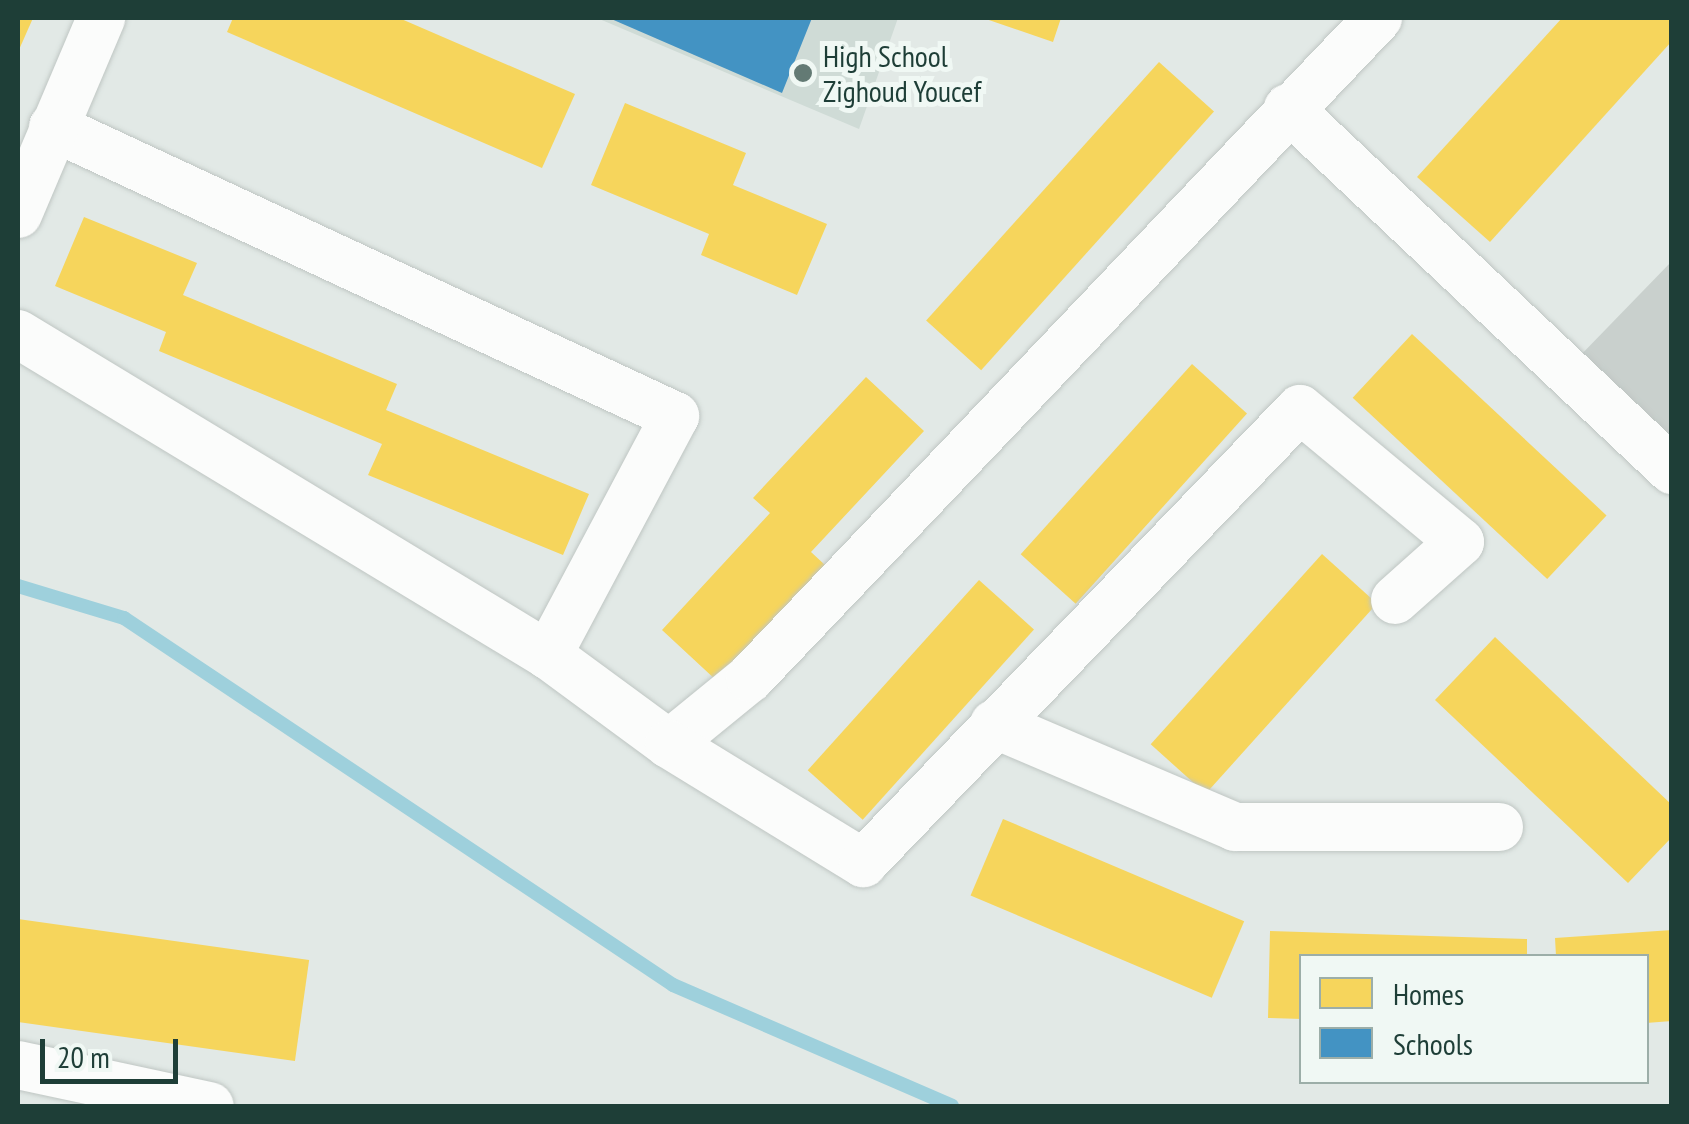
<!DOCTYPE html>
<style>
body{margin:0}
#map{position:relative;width:1689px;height:1124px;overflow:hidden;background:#e2e9e6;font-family:"PT Sans Narrow",sans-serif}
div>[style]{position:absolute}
.built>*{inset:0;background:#cfdbd6}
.homes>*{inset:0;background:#f6d55c;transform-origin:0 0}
.schools>*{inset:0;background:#4393c3}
.stream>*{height:14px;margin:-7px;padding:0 7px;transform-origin:7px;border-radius:7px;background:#9ed0dc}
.building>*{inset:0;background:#c9d0cd}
.roads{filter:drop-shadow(0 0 2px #bfc6c3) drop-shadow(0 0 2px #bfc6c3)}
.minor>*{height:48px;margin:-24px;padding:0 24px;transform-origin:24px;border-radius:24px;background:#fbfcfb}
.dots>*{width:28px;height:28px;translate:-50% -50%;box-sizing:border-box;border:5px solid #f0f8f4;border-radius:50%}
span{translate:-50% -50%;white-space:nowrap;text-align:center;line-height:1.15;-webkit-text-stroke:10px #f0f8f4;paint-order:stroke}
.poi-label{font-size:30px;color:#1e3e37}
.left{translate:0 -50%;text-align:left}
.frame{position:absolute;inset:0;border:20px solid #1e3e37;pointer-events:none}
.legend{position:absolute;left:1299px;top:954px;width:350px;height:130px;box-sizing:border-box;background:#f0f8f4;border:2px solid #9caea8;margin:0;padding:12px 18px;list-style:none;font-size:30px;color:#1e3e37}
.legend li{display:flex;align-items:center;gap:20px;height:50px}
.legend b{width:50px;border:2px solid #9caea8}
.scale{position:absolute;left:40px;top:1039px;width:138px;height:45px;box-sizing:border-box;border:5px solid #1e3e37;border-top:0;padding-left:12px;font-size:30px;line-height:35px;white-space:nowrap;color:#1e3e37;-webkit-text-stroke:8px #f0f8f4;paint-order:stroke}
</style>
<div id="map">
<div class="built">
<i style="clip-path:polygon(597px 18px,898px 18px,859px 129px)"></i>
</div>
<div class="homes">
<i style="clip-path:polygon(18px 18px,33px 18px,18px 52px)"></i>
<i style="clip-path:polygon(233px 18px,399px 18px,575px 94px,542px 168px,227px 32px)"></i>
<i style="clip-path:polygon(983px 18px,1061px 18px,1053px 42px)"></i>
<i style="clip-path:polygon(1562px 18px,1672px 18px,1672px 41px,1490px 242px,1417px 177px)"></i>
<i style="left:1159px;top:62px;width:74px;height:348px;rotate:42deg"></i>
<i style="clip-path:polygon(625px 103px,746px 153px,733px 185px,827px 224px,797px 295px,701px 255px,709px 234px,591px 185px)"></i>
<i style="clip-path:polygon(84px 217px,197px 263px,183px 295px,397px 384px,386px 410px,589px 494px,563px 555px,368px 475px,382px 444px,159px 351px,166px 332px,55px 286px)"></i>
<i style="left:1412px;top:334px;width:266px;height:87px;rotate:43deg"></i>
<i style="left:1192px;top:364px;width:74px;height:256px;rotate:42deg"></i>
<i style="clip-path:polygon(866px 377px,924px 431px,811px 552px,825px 565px,717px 681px,662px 630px,770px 513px,753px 498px)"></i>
<i style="left:1322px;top:554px;width:74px;height:256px;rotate:42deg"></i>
<i style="left:979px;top:580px;width:74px;height:256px;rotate:42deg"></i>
<i style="clip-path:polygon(1495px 637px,1672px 805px,1672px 837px,1628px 883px,1435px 700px)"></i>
<i style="left:1003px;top:819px;width:262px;height:83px;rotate:23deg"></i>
<i style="left:18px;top:919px;width:294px;height:102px;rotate:8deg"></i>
<i style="clip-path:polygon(1672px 930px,1672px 1021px,1646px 1023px,1646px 956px,1556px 956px,1555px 938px)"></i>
<i style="clip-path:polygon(1270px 931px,1527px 939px,1527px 956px,1302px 956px,1302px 1019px,1268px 1018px)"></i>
</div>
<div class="schools">
<i style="clip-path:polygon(609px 18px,812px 18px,782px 93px)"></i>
</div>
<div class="stream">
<i style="left:18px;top:586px;width:111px;rotate:16.8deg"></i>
<i style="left:124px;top:618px;width:660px;rotate:33.76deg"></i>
<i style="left:673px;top:985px;width:304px;rotate:23.4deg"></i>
</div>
<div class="building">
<i style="clip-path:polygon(1672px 261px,1672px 455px,1575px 361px)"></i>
</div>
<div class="roads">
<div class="minor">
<i style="left:1288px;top:108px;width:528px;rotate:43.31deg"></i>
<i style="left:53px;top:127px;width:686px;rotate:24.92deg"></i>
<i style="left:675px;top:416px;width:271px;rotate:118deg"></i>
<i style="left:18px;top:214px;width:213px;rotate:-67deg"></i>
<i style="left:18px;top:334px;width:620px;rotate:31.2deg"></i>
<i style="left:548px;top:655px;width:150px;rotate:36.3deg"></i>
<i style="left:669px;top:744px;width:104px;rotate:-39.2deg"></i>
<i style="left:750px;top:678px;width:911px;rotate:-46.42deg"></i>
<i style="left:994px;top:724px;width:262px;rotate:23.1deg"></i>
<i style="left:1235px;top:827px;width:264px"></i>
<i style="left:669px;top:744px;width:228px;rotate:31.5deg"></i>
<i style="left:863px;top:863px;width:630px;rotate:-46.09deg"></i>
<i style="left:1300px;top:409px;width:208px;rotate:39.7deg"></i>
<i style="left:1460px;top:542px;width:87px;rotate:138.3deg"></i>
<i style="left:18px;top:1065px;width:196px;rotate:12.1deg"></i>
</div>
</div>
<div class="dots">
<i style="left:803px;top:73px;background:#637a74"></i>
</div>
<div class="poi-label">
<span class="left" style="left:823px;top:73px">High School<br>Zighoud Youcef</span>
</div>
<div class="frame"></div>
<ul class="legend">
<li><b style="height:28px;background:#f6d55c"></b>Homes</li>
<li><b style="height:28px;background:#4393c3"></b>Schools</li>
</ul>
<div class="scale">20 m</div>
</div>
